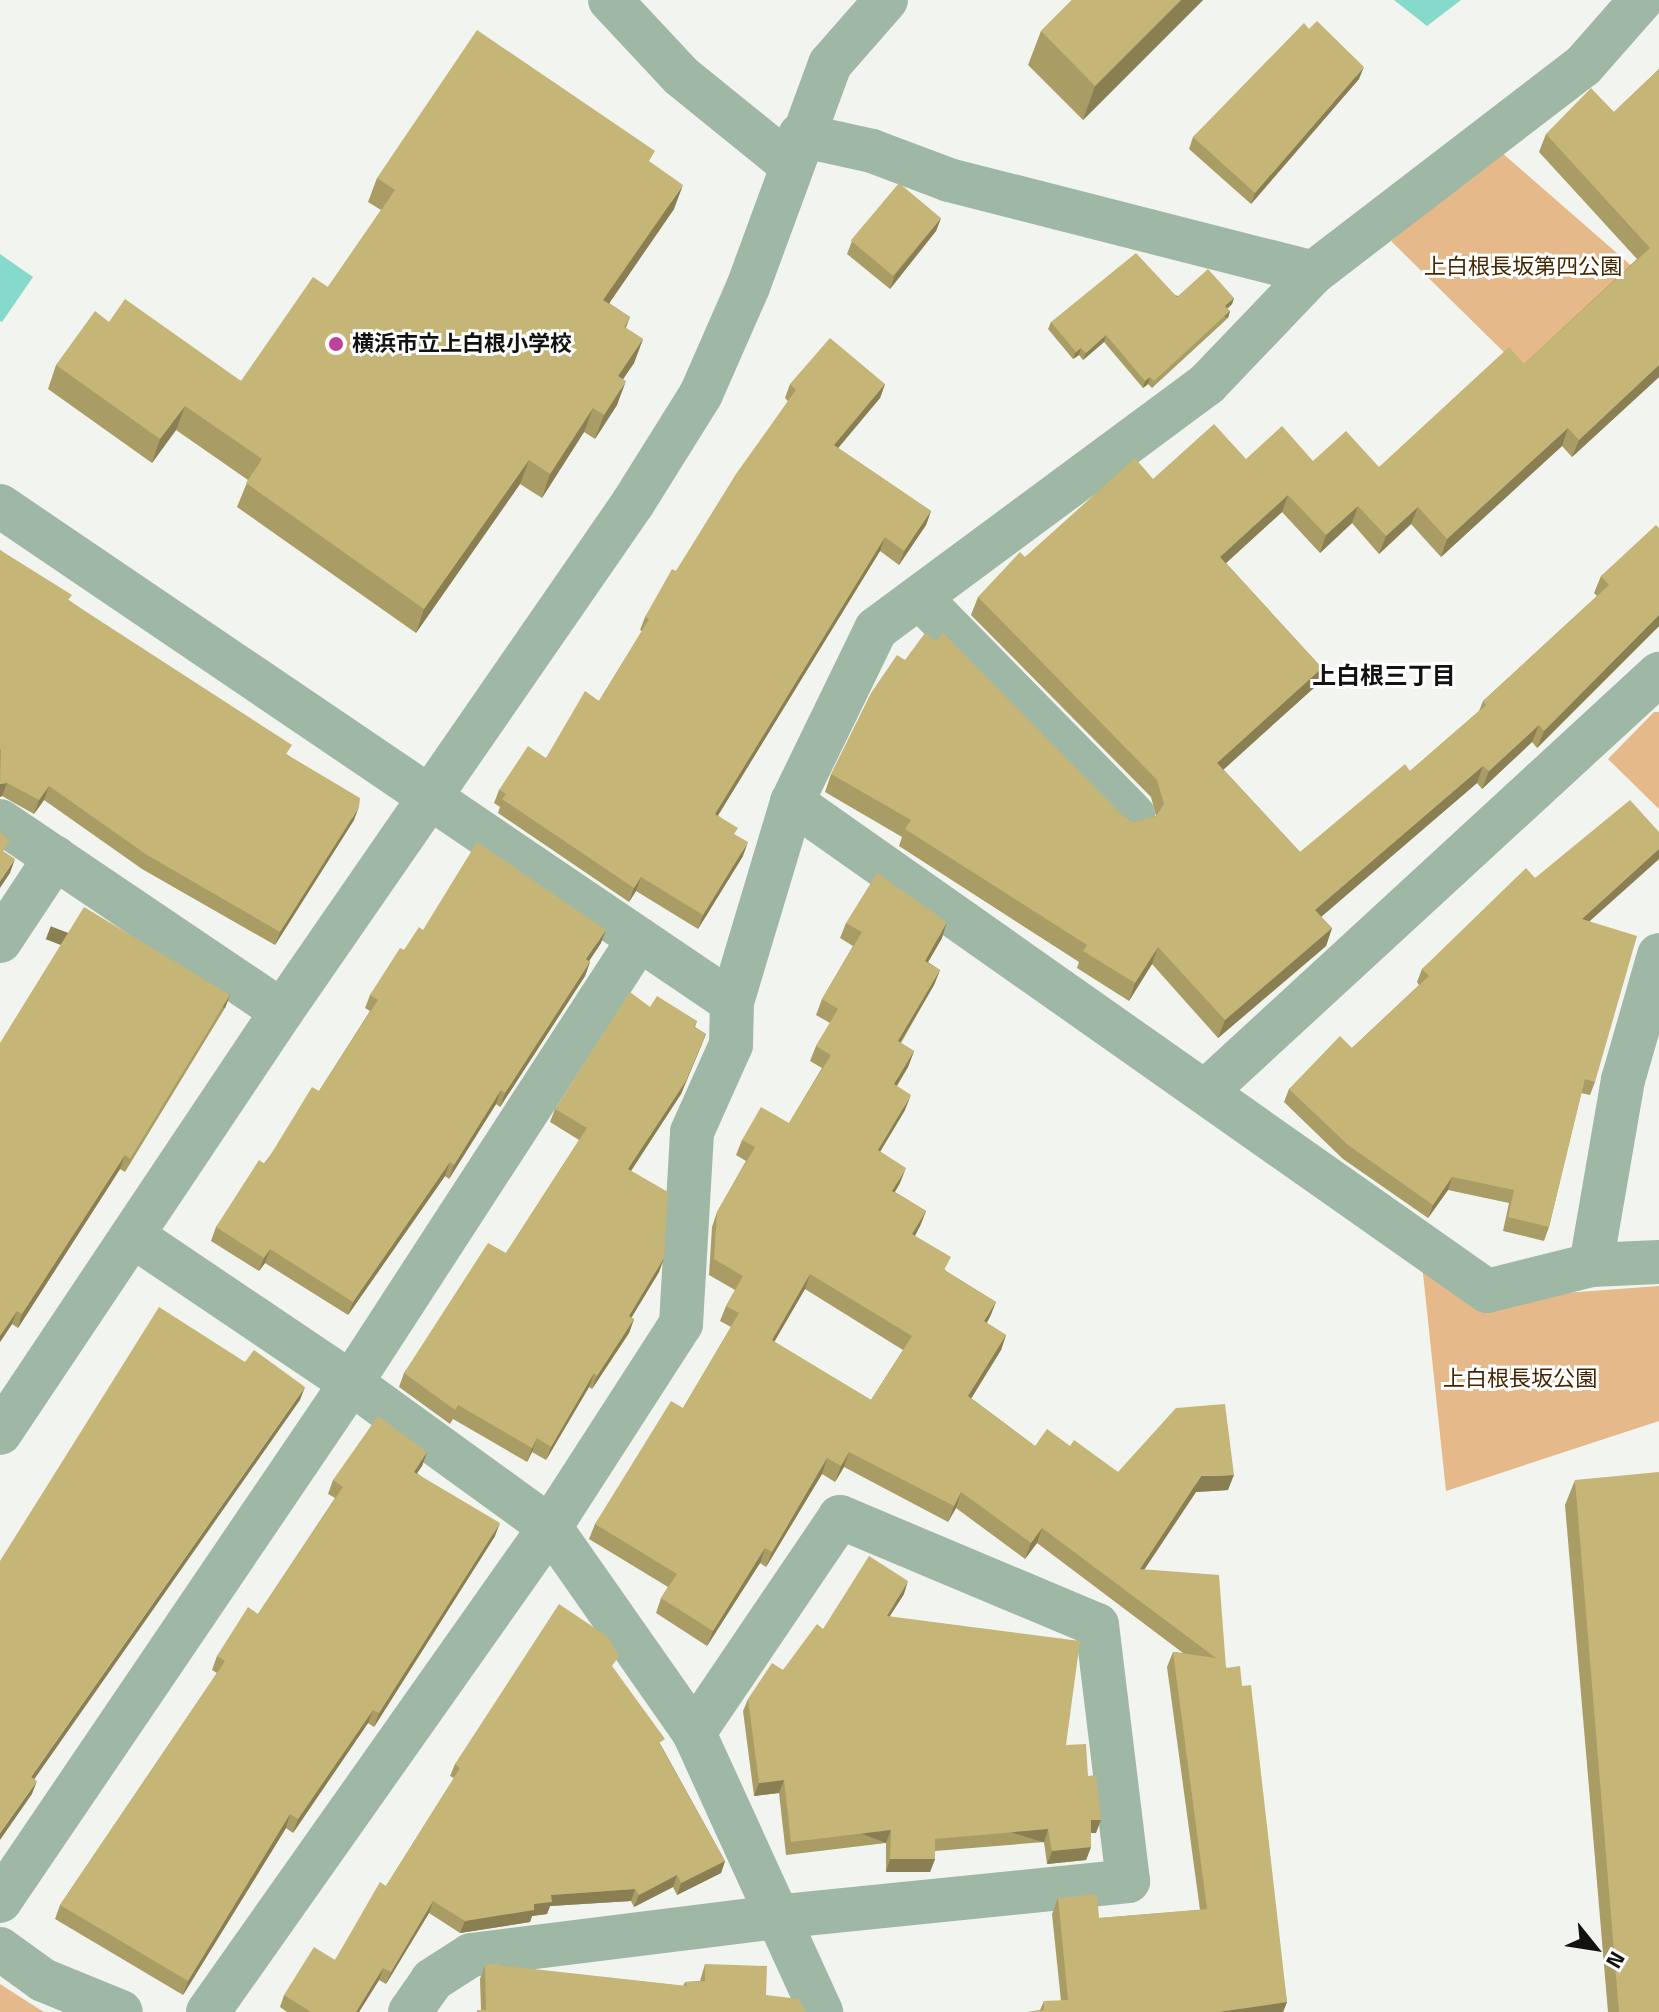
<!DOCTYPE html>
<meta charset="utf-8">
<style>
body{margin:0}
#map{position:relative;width:1659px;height:2012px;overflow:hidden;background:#f2f4f0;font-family:"Titillium Web","Noto Sans JP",sans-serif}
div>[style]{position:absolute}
.green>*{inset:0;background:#e5b98a}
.water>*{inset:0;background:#86dacc}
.minor>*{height:44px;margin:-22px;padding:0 22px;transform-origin:22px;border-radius:22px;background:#9fb8a5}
.wall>*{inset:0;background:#a99c65}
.shaded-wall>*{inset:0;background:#8a7f53;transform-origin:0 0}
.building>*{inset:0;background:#c5b576;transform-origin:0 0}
.dots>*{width:22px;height:22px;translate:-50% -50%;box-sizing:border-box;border:4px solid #fff;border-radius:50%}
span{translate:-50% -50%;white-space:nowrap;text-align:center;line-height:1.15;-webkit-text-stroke:6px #fff;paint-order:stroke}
.park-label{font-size:22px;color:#452600}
.poi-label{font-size:22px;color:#121311;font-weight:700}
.left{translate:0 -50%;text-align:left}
.neighbourhood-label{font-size:24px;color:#121311;font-weight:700}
.north{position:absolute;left:1555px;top:1908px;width:80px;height:80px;-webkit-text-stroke:6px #fff;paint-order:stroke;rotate:120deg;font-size:22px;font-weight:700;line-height:32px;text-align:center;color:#121311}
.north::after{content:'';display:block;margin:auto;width:28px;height:36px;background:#121311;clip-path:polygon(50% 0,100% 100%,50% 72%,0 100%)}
</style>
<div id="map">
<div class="green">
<i style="clip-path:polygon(1501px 152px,1634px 268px,1522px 370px,1391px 241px)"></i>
<i style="clip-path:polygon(1654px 712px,1659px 712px,1659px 809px,1608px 759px)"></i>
<i style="clip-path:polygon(1422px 1264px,1483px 1299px,1659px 1286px,1659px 1421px,1446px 1491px)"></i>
<i style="clip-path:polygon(0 1984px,28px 2002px,44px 2012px,0 2012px)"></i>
</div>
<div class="water">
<i style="clip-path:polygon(1394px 0,1461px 0,1427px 26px)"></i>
<i style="clip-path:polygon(0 254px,33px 277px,2px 322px,0 321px)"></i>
</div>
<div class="minor">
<i style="left:610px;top:0;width:104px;rotate:46.9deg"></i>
<i style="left:681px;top:76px;width:141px;rotate:39deg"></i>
<i style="left:800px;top:135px;width:74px;rotate:12.5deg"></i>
<i style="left:872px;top:151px;width:82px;rotate:20.6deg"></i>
<i style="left:949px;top:180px;width:376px;rotate:14.3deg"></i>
<i style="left:0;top:506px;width:884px;rotate:34.12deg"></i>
<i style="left:920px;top:598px;width:304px;rotate:45.5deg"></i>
<i style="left:792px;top:802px;width:850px;rotate:35.13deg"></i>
<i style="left:1487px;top:1291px;width:107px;rotate:-14deg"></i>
<i style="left:1591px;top:1265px;width:68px;rotate:-2.5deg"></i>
<i style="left:0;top:821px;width:340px;rotate:34deg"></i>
<i style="left:0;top:941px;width:100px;rotate:-56.5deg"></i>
<i style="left:1206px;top:1091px;width:616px;rotate:-42.63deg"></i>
<i style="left:133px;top:1236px;width:263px;rotate:34deg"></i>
<i style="left:351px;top:1383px;width:246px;rotate:35.9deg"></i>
<i style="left:550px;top:1527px;width:251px;rotate:55deg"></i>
<i style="left:694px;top:1733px;width:307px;rotate:65.5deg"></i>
<i style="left:1591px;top:1265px;width:188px;rotate:-80.2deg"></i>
<i style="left:1623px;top:1080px;width:130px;rotate:-73.9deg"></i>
<i style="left:0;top:1433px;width:508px;rotate:-56.25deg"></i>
<i style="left:282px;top:1011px;width:617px;rotate:-55.36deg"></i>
<i style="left:633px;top:503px;width:128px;rotate:-58deg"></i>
<i style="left:701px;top:394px;width:117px;rotate:-66.3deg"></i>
<i style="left:748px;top:287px;width:238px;rotate:-69.8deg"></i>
<i style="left:830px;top:64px;width:85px;rotate:-48.8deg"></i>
<i style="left:0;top:1901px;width:626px;rotate:-55.88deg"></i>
<i style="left:351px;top:1383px;width:529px;rotate:-57.03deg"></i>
<i style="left:0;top:1949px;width:53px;rotate:35.8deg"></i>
<i style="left:43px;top:1980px;width:84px;rotate:22.3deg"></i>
<i style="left:208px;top:2012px;width:593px;rotate:-54.81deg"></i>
<i style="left:550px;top:1527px;width:242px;rotate:-57.2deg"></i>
<i style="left:681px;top:1324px;width:192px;rotate:-86.7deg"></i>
<i style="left:692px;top:1132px;width:95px;rotate:-65.9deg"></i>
<i style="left:731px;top:1045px;width:43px;rotate:-88.7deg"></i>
<i style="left:732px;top:1002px;width:209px;rotate:-73.3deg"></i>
<i style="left:792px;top:802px;width:192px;rotate:-64.1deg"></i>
<i style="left:876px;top:629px;width:412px;rotate:-36.5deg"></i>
<i style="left:1207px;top:384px;width:153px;rotate:-46.3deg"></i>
<i style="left:1313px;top:273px;width:340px;rotate:-37.5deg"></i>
<i style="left:1583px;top:66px;width:88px;rotate:-48.7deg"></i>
<i style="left:410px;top:2012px;width:39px;rotate:-55deg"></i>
<i style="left:432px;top:1980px;width:46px;rotate:-32.7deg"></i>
<i style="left:471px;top:1955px;width:306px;rotate:-7.1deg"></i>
<i style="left:775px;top:1917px;width:355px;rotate:-5.8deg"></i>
<i style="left:1128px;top:1881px;width:258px;rotate:-96.9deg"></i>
<i style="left:1097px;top:1625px;width:279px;rotate:-157.2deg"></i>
<i style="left:840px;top:1517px;width:261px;rotate:124.1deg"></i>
</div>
<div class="wall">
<i style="clip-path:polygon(1072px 0,1203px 0,1083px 120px,1028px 65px,1041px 31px)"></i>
<i style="clip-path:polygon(1309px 29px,1359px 79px,1251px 204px,1189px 149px,1193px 137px)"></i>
<i style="clip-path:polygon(1659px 69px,1659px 377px,1572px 457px,1562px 446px,1441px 557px,1411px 524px,1379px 554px,1352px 523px,1320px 553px,1282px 512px,1226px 563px,1322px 668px,1316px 686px,1223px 769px,1300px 852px,1410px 771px,1479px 711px,1483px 701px,1597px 596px,1594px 593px,1601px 576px,1659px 528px,1659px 626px,1537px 748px,1532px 742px,1482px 789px,1477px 783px,1321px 917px,1332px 928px,1326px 946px,1218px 1038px,1152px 964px,1129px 1001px,1077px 968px,1079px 962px,899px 846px,902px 837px,825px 792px,831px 774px,1122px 815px,1133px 822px,1156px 816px,1151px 797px,971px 615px,978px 597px,1025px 557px,1153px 479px,1246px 459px,1313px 461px,1379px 467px,1524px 364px,1637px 259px,1539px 152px,1546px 134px,1614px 112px)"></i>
<i style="clip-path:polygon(651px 163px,674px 209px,609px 303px,630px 317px,626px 328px,643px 339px,634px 363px,623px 379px,617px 405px,595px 439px,584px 432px,542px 498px,520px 484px,416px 633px,237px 507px,248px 480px,176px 430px,152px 463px,48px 389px,56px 365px,109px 322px,241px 381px,328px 287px,381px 210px,368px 202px,377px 178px)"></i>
<i style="clip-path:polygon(941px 218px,936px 231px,890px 289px,847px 254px,852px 241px)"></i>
<i style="clip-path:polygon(1177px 297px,1234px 298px,1232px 304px,1227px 309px,1230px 311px,1228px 318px,1152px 388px,1148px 384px,1143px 388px,1104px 342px,1083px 360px,1079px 355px,1073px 359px,1048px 329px,1051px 322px)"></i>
<i style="clip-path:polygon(790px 384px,885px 384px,880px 398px,838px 448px,931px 511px,926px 525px,899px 565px,880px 551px,718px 815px,735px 835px,743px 856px,698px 929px,636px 891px,629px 902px,498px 813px,500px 807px,494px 803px,499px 790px,546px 758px,599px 701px,642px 631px,640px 630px,645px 617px,676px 571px,788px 401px,785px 398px)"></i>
<i style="clip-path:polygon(0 550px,70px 601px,288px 755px,354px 820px,275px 945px,142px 869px,44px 800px,34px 814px,2px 796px,0 797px)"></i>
<i style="clip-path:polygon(1659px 832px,1659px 859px,1590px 921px,1595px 1082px,1590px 1095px,1581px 1093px,1549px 1227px,1544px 1241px,1503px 1231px,1509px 1203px,1448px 1190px,1428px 1218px,1343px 1159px,1284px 1102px,1289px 1089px,1352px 1048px,1419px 985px,1417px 982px,1422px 969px,1535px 878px)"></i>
<i style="clip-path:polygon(evenodd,846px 923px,942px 938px,928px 962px,940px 970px,934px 985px,901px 1043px,914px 1051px,908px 1067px,897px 1086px,905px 1110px,880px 1152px,900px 1183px,895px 1192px,926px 1211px,920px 1226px,915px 1236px,946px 1271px,996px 1302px,987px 1323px,1006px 1335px,1001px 1350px,971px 1398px,1035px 1446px,1070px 1446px,1118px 1472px,1228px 1490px,1196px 1492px,1144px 1570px,1242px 1686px,1287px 2002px,1283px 2012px,1028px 2012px,1040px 2010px,1044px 2001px,1061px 2001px,1052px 1914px,1058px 1898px,1099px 1918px,1200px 1910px,1167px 1667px,1173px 1652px,1183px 1653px,1037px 1543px,1025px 1559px,956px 1508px,948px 1522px,844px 1467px,835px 1482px,822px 1474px,766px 1567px,760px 1563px,707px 1646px,656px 1613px,661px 1598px,668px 1587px,589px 1539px,595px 1524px,683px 1408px,731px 1327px,720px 1321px,726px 1306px,735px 1290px,709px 1275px,712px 1227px,717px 1212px,746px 1161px,736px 1155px,742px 1140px,789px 1123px,822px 1068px,810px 1061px,816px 1046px,830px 1023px,816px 1015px,822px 999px,853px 946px,840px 938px,846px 923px,805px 1289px,903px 1350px,871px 1400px,774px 1342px,805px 1289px)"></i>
<i style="clip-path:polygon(423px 930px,601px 943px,589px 961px,590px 962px,585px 976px,500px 1107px,496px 1104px,449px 1179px,445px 1176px,348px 1315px,265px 1263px,259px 1271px,211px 1241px,216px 1227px,319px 1091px,370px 1011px,365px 1008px,370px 995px,404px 950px)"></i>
<i style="clip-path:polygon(230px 995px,225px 1008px,125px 1172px,120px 1169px,18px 1328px,12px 1324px,0 1342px,0 1043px)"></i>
<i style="clip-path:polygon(650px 1007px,697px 1021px,695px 1027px,706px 1034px,681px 1094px,631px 1171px,664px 1258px,659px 1272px,631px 1318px,634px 1319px,629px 1333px,592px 1389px,589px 1387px,546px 1460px,532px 1452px,527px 1462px,453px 1419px,450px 1424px,399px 1387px,404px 1373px,506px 1253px,579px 1140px,550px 1122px,555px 1109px)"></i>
<i style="clip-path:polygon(427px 1452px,422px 1466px,417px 1473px,495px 1536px,374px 1727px,368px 1723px,293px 1833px,286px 1828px,183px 1995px,55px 1919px,60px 1905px,217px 1673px,212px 1670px,217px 1656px,258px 1614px,335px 1498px,328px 1494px,333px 1480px)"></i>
<i style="clip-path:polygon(1575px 1480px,1659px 2012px,1608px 2012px,1565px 1505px)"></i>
<i style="clip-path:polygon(904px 1594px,890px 1616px,1066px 1745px,1088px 1776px,1096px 1833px,1091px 1833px,1091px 1847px,1086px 1860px,1047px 1864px,1044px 1842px,935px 1851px,935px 1859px,930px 1872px,886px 1872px,886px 1843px,786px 1855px,779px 1793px,754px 1796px,743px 1711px,748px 1699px,783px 1670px,823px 1629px)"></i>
<i style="clip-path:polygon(614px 1669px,662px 1747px,725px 1861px,721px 1873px,677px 1895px,673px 1887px,634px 1907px,631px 1901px,550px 1906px,547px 1914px,532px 1916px,530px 1922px,460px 1933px,429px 1913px,386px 1984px,379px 1980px,359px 2012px,287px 2012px,280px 2007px,284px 1995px,335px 1960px,386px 1886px,454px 1778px,450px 1776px,455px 1764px)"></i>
<i style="clip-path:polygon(705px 1964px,766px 1995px,806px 2012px,477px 2012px,477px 2010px,481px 2010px,480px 1979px,485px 1965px,501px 1966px,683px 1986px,685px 1982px,700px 1981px)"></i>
</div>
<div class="shaded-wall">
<i style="clip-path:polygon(1181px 0,1203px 0,1083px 120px,1095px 86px)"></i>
<i style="clip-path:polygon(1364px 67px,1359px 79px,1251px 204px,1255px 193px)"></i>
<i style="clip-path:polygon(683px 185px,674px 209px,595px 324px,603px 300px)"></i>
<i style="clip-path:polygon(941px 218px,936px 231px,890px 289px,895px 275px)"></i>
<i style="clip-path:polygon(1234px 298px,1232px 304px,1222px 313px,1225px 306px)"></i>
<i style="left:1230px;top:311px;width:7px;height:103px;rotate:106deg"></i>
<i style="clip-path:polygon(1106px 335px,1104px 342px,1083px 360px,1086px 353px)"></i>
<i style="clip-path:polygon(643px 339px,634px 363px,609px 400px,618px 376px)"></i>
<i style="clip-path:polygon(1081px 348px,1079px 355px,1073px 359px,1076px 352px)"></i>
<i style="clip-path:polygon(1659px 365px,1659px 377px,1572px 457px,1579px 440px)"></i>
<i style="clip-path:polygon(1150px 377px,1148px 384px,1143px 388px,1145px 381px)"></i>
<i style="clip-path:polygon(626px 381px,617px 405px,595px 439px,604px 415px)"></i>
<i style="clip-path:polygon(885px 384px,880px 398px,829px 459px,834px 445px)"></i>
<i style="clip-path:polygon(185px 406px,176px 430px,152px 463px,160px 439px)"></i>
<i style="clip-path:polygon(593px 408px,584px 432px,542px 498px,550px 474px)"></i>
<i style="clip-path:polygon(1568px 428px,1562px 446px,1441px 557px,1447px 539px)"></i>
<i style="clip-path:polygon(529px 460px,520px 484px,416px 633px,424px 609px)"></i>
<i style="clip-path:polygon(1288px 495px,1282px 512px,1214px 574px,1220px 557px)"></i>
<i style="clip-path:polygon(1358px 506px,1352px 523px,1320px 553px,1326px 535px)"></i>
<i style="clip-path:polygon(1418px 507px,1411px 524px,1379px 554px,1386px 536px)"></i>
<i style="clip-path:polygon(931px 511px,926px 525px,899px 565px,904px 551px)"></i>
<i style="clip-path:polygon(885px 537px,880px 551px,711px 827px,715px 814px)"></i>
<i style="clip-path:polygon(1659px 615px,1659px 626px,1537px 748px,1544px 731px)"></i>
<i style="clip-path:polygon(1322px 668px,1316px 686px,1211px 781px,1217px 763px)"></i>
<i style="clip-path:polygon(1539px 725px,1532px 742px,1482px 789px,1489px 771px)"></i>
<i style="clip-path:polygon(1483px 766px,1477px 783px,1308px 928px,1315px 910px)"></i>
<i style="clip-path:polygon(7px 783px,2px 796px,0 797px,0 784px)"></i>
<i style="clip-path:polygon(49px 786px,44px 800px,34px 814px,39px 800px)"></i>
<i style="clip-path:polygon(359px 807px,354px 820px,275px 945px,280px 932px)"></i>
<i style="clip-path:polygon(748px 842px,743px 856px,698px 929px,703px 915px)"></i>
<i style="clip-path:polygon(1659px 849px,1659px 859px,1577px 932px,1582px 919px)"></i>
<i style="clip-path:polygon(15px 859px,10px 873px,0 888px,0 881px)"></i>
<i style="clip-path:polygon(641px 877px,636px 891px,629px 902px,634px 888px)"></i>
<i style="clip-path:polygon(947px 922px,942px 938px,920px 976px,925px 961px)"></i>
<i style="clip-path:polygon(1332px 928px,1326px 946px,1218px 1038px,1225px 1020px)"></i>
<i style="clip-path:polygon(606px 930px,601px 943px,581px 973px,586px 959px)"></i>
<i style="clip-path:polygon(1158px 947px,1152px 964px,1129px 1001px,1135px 983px)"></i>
<i style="clip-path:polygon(590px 962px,585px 976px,500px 1107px,505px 1093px)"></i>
<i style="clip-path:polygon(940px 970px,934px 985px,892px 1056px,898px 1041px)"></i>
<i style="left:230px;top:995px;width:14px;height:192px;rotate:111deg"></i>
<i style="clip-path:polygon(706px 1034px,681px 1094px,623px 1183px,628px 1169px)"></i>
<i style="clip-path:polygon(914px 1051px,908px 1067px,888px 1100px,894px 1084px)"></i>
<i style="clip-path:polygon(501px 1090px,496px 1104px,449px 1179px,454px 1165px)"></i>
<i style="clip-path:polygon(911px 1095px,905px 1110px,872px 1165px,878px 1150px)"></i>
<i style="clip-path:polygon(125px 1155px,120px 1169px,18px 1328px,22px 1314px)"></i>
<i style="clip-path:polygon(450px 1162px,445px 1176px,348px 1315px,353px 1302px)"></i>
<i style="clip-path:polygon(906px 1168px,900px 1183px,886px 1206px,892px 1191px)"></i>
<i style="clip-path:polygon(1452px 1177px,1448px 1190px,1428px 1218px,1433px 1205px)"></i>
<i style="clip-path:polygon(926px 1211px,920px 1226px,907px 1250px,912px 1234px)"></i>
<i style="clip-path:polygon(270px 1249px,265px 1263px,259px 1271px,264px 1258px)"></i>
<i style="clip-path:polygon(664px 1258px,659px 1272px,624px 1330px,629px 1316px)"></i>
<i style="clip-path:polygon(810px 1274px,805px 1289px,766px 1356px,772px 1340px)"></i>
<i style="clip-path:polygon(996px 1302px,990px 1317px,978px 1336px,984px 1321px)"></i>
<i style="clip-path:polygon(17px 1311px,12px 1324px,0 1342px,0 1336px)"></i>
<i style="clip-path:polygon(634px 1319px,629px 1333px,592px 1389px,597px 1376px)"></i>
<i style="clip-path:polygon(1006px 1335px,1001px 1350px,963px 1412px,968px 1396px)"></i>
<i style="clip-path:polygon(594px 1373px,589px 1387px,546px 1460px,551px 1447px)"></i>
<i style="clip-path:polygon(305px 1387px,300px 1400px,26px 1791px,31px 1777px)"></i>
<i style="clip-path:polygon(537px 1438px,532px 1452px,527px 1462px,532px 1448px)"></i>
<i style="clip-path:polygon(427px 1452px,422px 1466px,409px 1485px,414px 1472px)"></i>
<i style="clip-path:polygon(849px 1452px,844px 1467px,835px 1482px,841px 1466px)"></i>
<i style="clip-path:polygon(827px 1458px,822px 1474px,766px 1567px,772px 1552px)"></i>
<i style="clip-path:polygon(1234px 1475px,1228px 1490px,1196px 1492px,1134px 1585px,1140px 1569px,1201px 1476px)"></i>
<i style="clip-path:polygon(961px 1492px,956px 1508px,948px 1522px,954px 1506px)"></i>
<i style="clip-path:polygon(500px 1523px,495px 1536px,374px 1727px,379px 1713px)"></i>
<i style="clip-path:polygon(1042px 1528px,1037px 1543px,1025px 1559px,1031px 1543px)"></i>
<i style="clip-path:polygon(765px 1548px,760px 1563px,707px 1646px,713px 1631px)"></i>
<i style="clip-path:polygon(908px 1581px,904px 1594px,882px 1628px,887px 1616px)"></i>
<i style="clip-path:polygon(373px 1710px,368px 1723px,293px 1833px,298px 1819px)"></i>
<i style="clip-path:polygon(784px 1780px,779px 1793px,754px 1796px,759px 1783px)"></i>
<i style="clip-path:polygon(37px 1781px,32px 1794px,0 1840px,0 1833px)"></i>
<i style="clip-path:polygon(290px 1814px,286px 1828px,183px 1995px,188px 1981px)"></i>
<i style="clip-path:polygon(1091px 1820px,1101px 1820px,1096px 1833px,1087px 1833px)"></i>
<i style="left:1048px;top:1829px;width:14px;height:113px;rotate:107deg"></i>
<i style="left:891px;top:1830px;width:14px;height:101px;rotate:111deg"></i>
<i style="clip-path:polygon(1091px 1847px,1086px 1860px,1047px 1864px,1052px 1851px)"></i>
<i style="clip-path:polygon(890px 1859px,935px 1859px,930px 1872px,886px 1872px)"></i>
<i style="clip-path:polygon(725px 1861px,721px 1873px,677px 1895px,681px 1883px)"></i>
<i style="clip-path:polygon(677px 1875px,673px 1887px,634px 1907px,639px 1895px)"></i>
<i style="clip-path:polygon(635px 1889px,631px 1901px,550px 1906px,547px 1914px,532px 1916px,530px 1922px,460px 1933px,465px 1921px,534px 1904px,551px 1895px)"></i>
<i style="clip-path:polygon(433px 1901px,429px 1913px,386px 1984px,391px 1972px)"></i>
<i style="clip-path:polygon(383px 1968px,379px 1980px,359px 2012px,356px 2012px)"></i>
<i style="clip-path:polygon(1287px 2002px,1283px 2012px,1218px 2012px)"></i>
</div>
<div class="building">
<i style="clip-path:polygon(1072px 0,1181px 0,1095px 86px,1041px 31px)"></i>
<i style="clip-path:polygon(1317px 21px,1364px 67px,1255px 193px,1193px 137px,1304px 23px,1309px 29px)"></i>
<i style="clip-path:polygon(477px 30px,655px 151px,649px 161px,683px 185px,603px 300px,630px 317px,624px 327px,643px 339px,618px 376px,626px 381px,604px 415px,593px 408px,550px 474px,529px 460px,424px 609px,246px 483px,262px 459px,185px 406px,160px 439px,56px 365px,95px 311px,109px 322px,125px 299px,241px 381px,313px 277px,328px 287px,395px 190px,377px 178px)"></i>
<i style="clip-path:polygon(1659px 69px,1659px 365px,1579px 440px,1568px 428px,1447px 539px,1418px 507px,1386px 536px,1358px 506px,1326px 535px,1288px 495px,1220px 557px,1322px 668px,1217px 763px,1300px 852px,1405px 764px,1410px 771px,1486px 705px,1483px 701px,1609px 585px,1601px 576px,1656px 525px,1659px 528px,1659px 615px,1544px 731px,1539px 725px,1489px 771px,1483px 766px,1315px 910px,1332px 928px,1225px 1020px,1158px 947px,1135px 983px,1083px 951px,1087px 945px,905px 829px,911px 820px,831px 774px,871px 693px,897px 655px,905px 660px,925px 633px,936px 641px,943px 633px,1122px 815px,1133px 822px,1156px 816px,1164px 804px,1157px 780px,978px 597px,1020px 552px,1025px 557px,1135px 458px,1153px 479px,1214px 424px,1246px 459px,1282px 426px,1313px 461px,1346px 431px,1379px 467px,1509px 347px,1524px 364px,1650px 248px,1546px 134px,1591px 88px,1614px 112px)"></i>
<i style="left:899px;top:183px;width:55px;height:75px;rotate:40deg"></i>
<i style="clip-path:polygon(1136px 253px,1177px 297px,1208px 269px,1234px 298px,1225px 306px,1230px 311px,1154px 381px,1150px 377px,1145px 381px,1106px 335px,1086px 353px,1081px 348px,1076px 352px,1051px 322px)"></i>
<i style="clip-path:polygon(830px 338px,885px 384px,834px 445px,931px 511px,904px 551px,885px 537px,715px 814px,738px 828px,734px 834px,748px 842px,703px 915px,641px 877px,634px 888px,502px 799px,506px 794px,499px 790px,528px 746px,546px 758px,585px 691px,599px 701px,649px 619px,645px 617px,672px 569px,676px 571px,736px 474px,796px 390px,790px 384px)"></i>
<i style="clip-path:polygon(0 550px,72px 595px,68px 600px,292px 745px,286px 754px,360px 798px,359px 807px,280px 932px,147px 855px,49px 786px,39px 800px,7px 783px,0 784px,1px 749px,0 749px)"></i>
<i style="clip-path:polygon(1630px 800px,1659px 832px,1659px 849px,1582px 919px,1637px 936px,1595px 1082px,1585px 1079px,1549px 1227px,1508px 1217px,1514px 1190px,1452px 1177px,1433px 1205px,1348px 1145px,1289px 1089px,1340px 1036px,1352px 1048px,1429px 976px,1422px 969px,1526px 868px,1535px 878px)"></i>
<i style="clip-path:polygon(0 832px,10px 841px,3px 851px,15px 859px,0 881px)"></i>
<i style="clip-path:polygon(477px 842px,606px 930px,586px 959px,590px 962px,505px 1093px,501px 1090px,454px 1165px,450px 1162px,353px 1302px,270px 1249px,264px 1258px,216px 1227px,259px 1160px,265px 1164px,312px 1087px,319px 1091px,378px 1000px,370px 995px,400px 948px,404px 950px,419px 927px,423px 930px)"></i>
<i style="clip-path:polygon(evenodd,877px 873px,947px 922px,925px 961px,940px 970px,898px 1041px,914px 1051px,894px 1084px,911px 1095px,878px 1150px,906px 1168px,892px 1191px,926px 1211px,912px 1234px,951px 1257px,944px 1270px,996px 1302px,984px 1321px,1006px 1335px,968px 1396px,1035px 1446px,1047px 1429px,1070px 1446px,1074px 1440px,1118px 1472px,1176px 1408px,1225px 1404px,1234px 1475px,1201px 1476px,1140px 1569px,1219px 1575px,1226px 1668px,1240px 1666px,1242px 1686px,1251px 1685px,1287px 2002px,1218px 2012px,1028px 2012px,1044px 2010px,1044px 2001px,1068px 2000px,1058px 1898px,1097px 1894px,1099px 1918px,1207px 1909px,1173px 1652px,1216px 1658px,1042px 1528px,1031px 1543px,961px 1492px,954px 1506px,849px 1452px,841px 1466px,827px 1458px,772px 1552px,765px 1548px,713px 1631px,661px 1598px,677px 1574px,595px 1524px,671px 1401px,683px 1408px,739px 1313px,726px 1306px,743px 1276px,714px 1259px,717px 1212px,755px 1147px,742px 1140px,761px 1107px,789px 1123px,831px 1055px,816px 1046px,838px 1009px,822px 999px,862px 932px,846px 923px,877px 873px,810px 1274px,912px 1336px,871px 1400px,772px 1340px,810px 1274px)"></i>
<i style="clip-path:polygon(84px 907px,230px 995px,130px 1159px,125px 1155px,22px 1314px,17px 1311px,0 1336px,0 1043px)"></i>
<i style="clip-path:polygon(630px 992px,650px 1007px,657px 996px,697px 1021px,694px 1027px,706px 1034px,686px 1081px,628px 1169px,668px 1192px,664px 1258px,629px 1316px,634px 1319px,597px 1376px,594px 1373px,551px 1447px,537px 1438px,532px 1448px,458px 1405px,455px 1410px,404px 1373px,488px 1243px,506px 1253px,587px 1128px,555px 1109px)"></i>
<i style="clip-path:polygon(159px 1307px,245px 1362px,254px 1350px,305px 1387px,31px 1777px,37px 1781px,0 1833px,0 1561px)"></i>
<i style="clip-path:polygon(378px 1416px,427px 1452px,414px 1472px,500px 1523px,379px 1713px,373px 1710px,298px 1819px,290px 1814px,188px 1981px,60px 1905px,225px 1661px,217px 1656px,248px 1607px,258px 1614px,343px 1487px,333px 1480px)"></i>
<i style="clip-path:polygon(1659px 1472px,1659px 2012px,1619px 2012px,1575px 1480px)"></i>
<i style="clip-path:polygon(869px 1556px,908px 1581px,887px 1616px,1080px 1641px,1066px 1745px,1086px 1744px,1088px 1776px,1096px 1775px,1101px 1820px,1091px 1820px,1091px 1847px,1052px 1851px,1048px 1829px,935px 1839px,935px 1859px,890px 1859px,891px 1830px,791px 1842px,784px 1780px,759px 1783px,748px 1699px,772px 1663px,783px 1670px,817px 1624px,823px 1629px)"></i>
<i style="clip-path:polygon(559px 1604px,608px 1637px,619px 1656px,612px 1666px,665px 1739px,659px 1743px,725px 1861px,681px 1883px,677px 1875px,639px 1895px,635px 1889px,551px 1895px,552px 1902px,534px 1904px,534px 1910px,465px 1921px,433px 1901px,391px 1972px,383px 1968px,356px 2012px,311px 2012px,284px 1995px,314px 1947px,335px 1960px,380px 1882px,386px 1886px,460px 1768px,455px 1764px)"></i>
<i style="clip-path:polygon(501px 1963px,497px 1965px,687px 1986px,685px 1982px,705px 1981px,705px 1964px,767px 1966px,766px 1995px,799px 1999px,806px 2012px,477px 2012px,477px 2010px,486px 2010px,485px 1965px)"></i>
</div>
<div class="dots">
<i style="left:336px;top:344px;background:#bc4397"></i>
</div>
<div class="park-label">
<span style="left:1523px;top:267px">上白根長坂第四公園</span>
<span style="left:1520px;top:1379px">上白根長坂公園</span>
</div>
<div class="poi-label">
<span class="left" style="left:352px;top:344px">横浜市立上白根小学校</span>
</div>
<div class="neighbourhood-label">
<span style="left:1384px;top:676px">上白根三丁目</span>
</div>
<div class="north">N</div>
</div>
